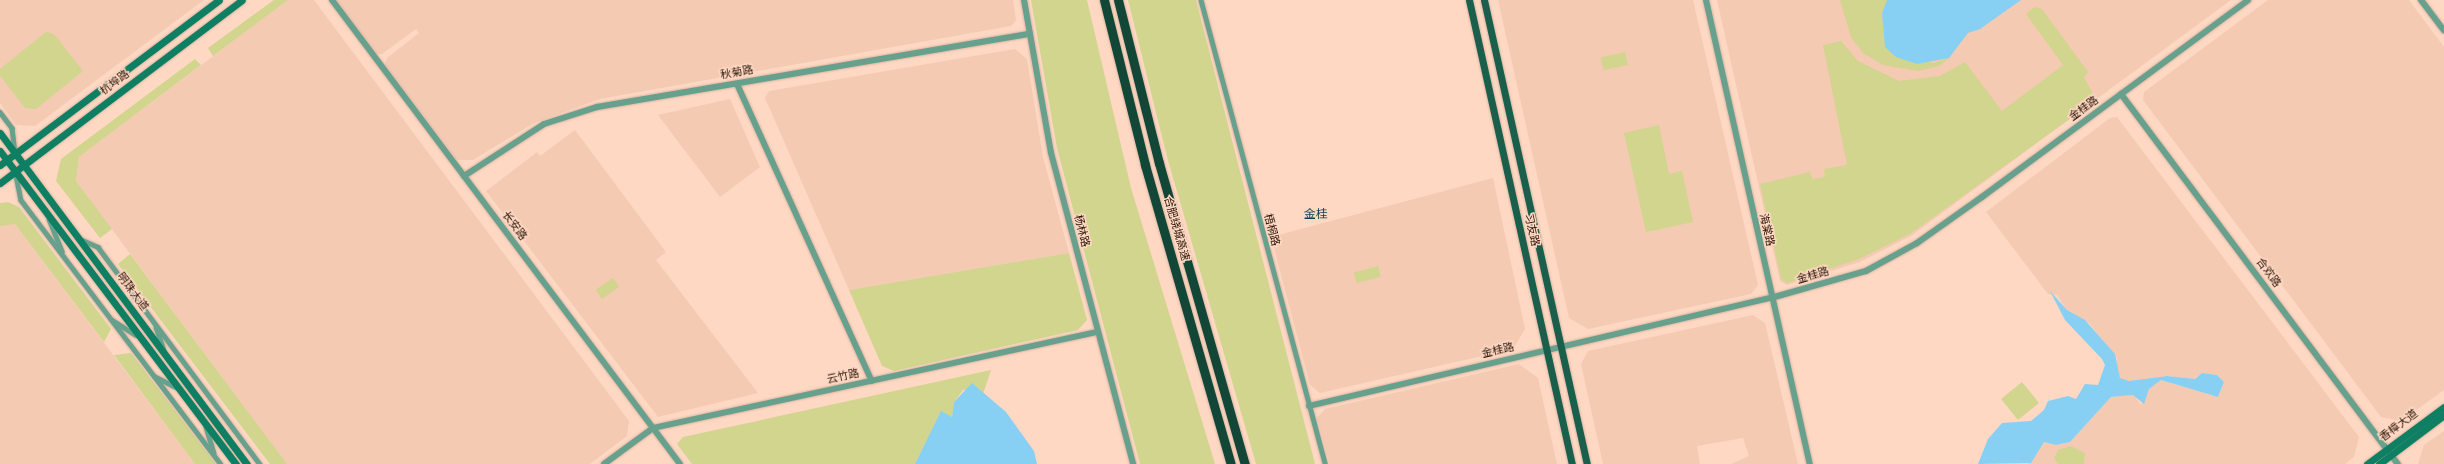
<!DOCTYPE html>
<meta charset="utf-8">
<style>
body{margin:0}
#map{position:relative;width:2444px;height:464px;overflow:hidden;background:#fed8c3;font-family:Figtree,"Noto Sans SC",sans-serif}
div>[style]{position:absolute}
.built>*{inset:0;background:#f4cab3}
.green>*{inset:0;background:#d1d58d;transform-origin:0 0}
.water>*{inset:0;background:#87d0f4}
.roads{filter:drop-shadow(0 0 1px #d8b5a1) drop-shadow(0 0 1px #d8b5a1)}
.minor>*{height:4.5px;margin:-2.25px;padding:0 2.25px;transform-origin:2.25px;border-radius:2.25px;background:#67a08c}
.tertiary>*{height:6px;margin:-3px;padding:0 3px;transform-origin:3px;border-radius:3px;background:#67a08c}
.secondary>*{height:7px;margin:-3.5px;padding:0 3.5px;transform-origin:3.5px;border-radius:3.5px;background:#0f7f64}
.primary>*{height:7px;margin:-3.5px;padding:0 3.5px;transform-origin:3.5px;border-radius:3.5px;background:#195f4c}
.motorway>*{height:9px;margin:-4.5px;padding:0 4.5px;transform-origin:4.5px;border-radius:4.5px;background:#124637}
span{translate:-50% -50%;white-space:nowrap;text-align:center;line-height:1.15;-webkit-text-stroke:3px #fed8c3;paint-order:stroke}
.street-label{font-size:11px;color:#2a1407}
.neighbourhood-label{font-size:12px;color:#0b3c4f}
</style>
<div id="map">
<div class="built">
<i style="clip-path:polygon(0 0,204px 0,35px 126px,16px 125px,0 103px)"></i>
<i style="clip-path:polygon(288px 0,314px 0,629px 421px,627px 436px,590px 464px,287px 464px,76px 181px,79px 157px)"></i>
<i style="clip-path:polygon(336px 0,1013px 0,1016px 20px,1011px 26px,600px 99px,534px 123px,473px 160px,457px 160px,385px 65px,387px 58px,419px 33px,416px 29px,382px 54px,376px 54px)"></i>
<i style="clip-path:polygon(1498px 0,1693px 0,1758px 285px,1751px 294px,1588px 329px,1569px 318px)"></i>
<i style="clip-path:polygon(1717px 0,2231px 0,1911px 236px,1860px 262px,1787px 285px,1780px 281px)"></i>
<i style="clip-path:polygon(2268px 0,2409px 0,2444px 47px,2444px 390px,2401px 421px,2381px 417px,2143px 100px,2144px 92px)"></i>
<i style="clip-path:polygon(1015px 49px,1027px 59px,1043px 157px,1069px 253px,849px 290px,765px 98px,769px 91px)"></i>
<i style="clip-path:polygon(730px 99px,760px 167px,720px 197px,658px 115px)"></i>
<i style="clip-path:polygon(2117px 117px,2359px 437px,2354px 457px,2345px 464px,2028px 464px,2044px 442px,2056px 445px,2070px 442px,2111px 397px,2134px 395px,2141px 405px,2149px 389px,2161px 380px,2218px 397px,2224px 382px,2217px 375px,2202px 373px,2194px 379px,2167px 376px,2129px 381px,2120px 378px,2116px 369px,2117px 358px,2111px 350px,2089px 323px,2067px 310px,2057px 295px,2048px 294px,1986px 212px,2110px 118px)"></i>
<i style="clip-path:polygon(575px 130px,666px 252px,656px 260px,758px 393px,658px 417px,486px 191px,537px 152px,540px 156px)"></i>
<i style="clip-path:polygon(1493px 178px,1525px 329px,1513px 349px,1320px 393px,1310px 385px,1271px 237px)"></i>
<i style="clip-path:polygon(4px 223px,15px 224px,195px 464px,0 464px,0 226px)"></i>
<i style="clip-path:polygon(1753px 315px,1765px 323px,1798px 464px,1731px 464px,1749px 456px,1743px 438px,1697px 446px,1700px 464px,1603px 464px,1581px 364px,1588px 351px)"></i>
<i style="clip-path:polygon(1519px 364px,1538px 378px,1557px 464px,1330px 464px,1317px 418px,1325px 409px)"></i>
<i style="clip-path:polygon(2444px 431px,2444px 464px,2418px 464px,2424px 445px)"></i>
</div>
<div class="green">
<i style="clip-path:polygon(274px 0,288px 0,213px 56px,208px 48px)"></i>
<i style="clip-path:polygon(1031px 0,1087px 0,1131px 188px,1215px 464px,1140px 464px,1057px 148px)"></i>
<i style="clip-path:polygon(1128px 0,1196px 0,1315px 464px,1256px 464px,1167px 157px)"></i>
<i style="clip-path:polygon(1840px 0,1887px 0,1882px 13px,1884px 41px,1933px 63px,1949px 58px,1939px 66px,1918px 71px,1883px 65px,1863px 53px,1851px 37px)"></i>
<i style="clip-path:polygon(2035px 7px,2042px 9px,2088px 72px,2084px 77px,2096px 100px,1910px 234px,1859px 259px,1787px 283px,1781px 279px,1760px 184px,1810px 172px,1812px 179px,1825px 177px,1824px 169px,1847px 165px,1823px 45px,1841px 41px,1858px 61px,1899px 81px,1940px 76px,1965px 62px,2002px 111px,2063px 65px,2026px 14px)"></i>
<i style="clip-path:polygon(46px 32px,54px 34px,83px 71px,36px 109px,25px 108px,0 76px,0 69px)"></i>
<i style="left:1625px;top:52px;width:13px;height:25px;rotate:77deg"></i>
<i style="clip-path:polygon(195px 59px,201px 65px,79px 157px,76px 181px,112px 229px,100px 238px,56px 181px,61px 159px)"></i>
<i style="clip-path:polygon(1659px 125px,1669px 174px,1682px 171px,1693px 222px,1646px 232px,1624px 133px)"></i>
<i style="clip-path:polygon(8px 202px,19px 207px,111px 329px,104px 342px,15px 224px,0 226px,0 203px)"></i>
<i style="clip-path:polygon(1069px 253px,1087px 320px,1078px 330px,894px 371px,882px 366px,849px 290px)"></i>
<i style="clip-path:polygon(130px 254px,287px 464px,270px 464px,118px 264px)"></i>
<i style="left:1378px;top:266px;width:11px;height:25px;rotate:75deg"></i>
<i style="left:613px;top:278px;width:11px;height:21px;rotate:56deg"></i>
<i style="clip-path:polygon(131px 353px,216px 464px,195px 464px,114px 355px)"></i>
<i style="clip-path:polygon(991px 370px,983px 394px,978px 388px,963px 390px,954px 402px,952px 417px,941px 412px,915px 464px,692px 464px,677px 444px,683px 437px)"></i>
<i style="left:2022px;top:382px;width:27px;height:27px;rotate:51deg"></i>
<i style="clip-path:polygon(2071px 446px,2085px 453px,2084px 464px,2058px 464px,2054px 458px,2058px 450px)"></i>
</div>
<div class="water">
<i style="clip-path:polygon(1887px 0,2021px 0,1980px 29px,1968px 33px,1949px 58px,1917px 64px,1896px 57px,1885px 47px,1882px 13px)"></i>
<i style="clip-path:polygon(2050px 291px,2067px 310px,2085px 320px,2115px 354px,2120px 378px,2129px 381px,2167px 376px,2195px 379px,2202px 373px,2217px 375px,2224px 382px,2218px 397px,2161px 380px,2149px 389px,2144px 404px,2133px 395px,2111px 397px,2070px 442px,2056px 445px,2044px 442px,2031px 463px,1978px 464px,1988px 439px,2002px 423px,2031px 421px,2044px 410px,2048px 401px,2068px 396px,2076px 399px,2085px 384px,2098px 385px,2105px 365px,2102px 359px,2065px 320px)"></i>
<i style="clip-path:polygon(972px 383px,1006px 412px,1034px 451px,1037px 464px,915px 464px,941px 411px,952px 417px,954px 402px)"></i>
</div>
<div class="roads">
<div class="minor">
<i style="left:1201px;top:0;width:480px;rotate:75deg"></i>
<i style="left:0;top:112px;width:20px;rotate:53deg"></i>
<i style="left:12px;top:128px;width:24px;rotate:83deg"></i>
<i style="left:16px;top:175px;width:25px;rotate:79deg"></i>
<i style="left:21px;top:200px;width:331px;rotate:52.9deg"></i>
<i style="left:49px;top:219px;width:35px;rotate:68deg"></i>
<i style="left:80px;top:239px;width:20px;rotate:24deg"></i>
<i style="left:98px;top:247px;width:271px;rotate:53.3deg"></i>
<i style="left:112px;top:320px;width:28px;rotate:32deg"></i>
<i style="left:156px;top:327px;width:24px;rotate:71deg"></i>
<i style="left:154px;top:376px;width:25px;rotate:27deg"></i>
<i style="left:206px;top:427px;width:27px;rotate:73deg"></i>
</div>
<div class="tertiary">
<i style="left:332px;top:0;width:580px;rotate:53.13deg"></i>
<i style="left:1024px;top:0;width:155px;rotate:80deg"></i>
<i style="left:1051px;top:153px;width:322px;rotate:75.2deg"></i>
<i style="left:1706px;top:0;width:476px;rotate:77.4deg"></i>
<i style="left:2421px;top:0;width:38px;rotate:53deg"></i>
<i style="left:737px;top:84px;width:326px;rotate:65.6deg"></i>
<i style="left:2121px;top:94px;width:462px;rotate:53.2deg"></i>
<i style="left:464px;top:176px;width:95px;rotate:-33deg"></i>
<i style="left:544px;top:124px;width:56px;rotate:-17.8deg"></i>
<i style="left:597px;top:107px;width:439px;rotate:-9.6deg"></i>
<i style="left:1309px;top:406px;width:474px;rotate:-13.2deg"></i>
<i style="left:1771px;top:298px;width:99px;rotate:-15.9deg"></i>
<i style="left:1866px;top:271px;width:58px;rotate:-28.8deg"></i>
<i style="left:1917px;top:243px;width:80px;rotate:-35.3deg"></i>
<i style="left:1982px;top:197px;width:331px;rotate:-36.5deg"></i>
<i style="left:604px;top:464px;width:61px;rotate:-36.3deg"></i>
<i style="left:653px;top:428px;width:454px;rotate:-12.2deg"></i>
</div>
<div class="secondary">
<i style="left:0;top:133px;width:413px;rotate:53.3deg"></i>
<i style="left:0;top:151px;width:392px;rotate:53deg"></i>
<i style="left:0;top:165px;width:274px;rotate:-37deg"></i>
<i style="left:0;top:183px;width:303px;rotate:-37.1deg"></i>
<i style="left:2367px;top:464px;width:96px;rotate:-36.5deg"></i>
<i style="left:2379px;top:464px;width:81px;rotate:-37deg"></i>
</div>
<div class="primary">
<i style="left:1469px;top:0;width:475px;rotate:77.5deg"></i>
<i style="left:1484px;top:0;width:475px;rotate:77.5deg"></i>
</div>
<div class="motorway">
<i style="left:1104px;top:0;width:170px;rotate:76deg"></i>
<i style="left:1145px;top:165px;width:311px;rotate:74deg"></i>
<i style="left:1118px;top:0;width:168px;rotate:75.9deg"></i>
<i style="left:1159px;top:163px;width:313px;rotate:74.1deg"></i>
</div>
</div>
<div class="street-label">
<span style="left:737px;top:73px;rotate:-10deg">秋菊路</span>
<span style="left:115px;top:83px;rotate:-37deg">杭埠路</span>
<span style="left:2084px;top:109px;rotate:-36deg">金桂路</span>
<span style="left:514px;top:226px;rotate:53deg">长安路</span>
<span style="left:1176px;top:229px;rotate:74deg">合肥绕城高速</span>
<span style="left:1271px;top:230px;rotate:75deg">梧桐路</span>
<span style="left:1531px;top:230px;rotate:77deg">习友路</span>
<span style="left:1766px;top:230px;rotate:77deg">海棠路</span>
<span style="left:1081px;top:231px;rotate:76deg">杨林路</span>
<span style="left:2268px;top:273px;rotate:53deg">合欢路</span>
<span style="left:1813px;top:276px;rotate:-16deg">金桂路</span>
<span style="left:132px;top:292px;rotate:53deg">明珠大道</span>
<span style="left:1498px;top:351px;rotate:-13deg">金桂路</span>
<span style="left:843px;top:377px;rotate:-12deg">云竹路</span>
<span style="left:2399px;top:426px;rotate:-37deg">香樟大道</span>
</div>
<div class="neighbourhood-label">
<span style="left:1316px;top:215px">金桂</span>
</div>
</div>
